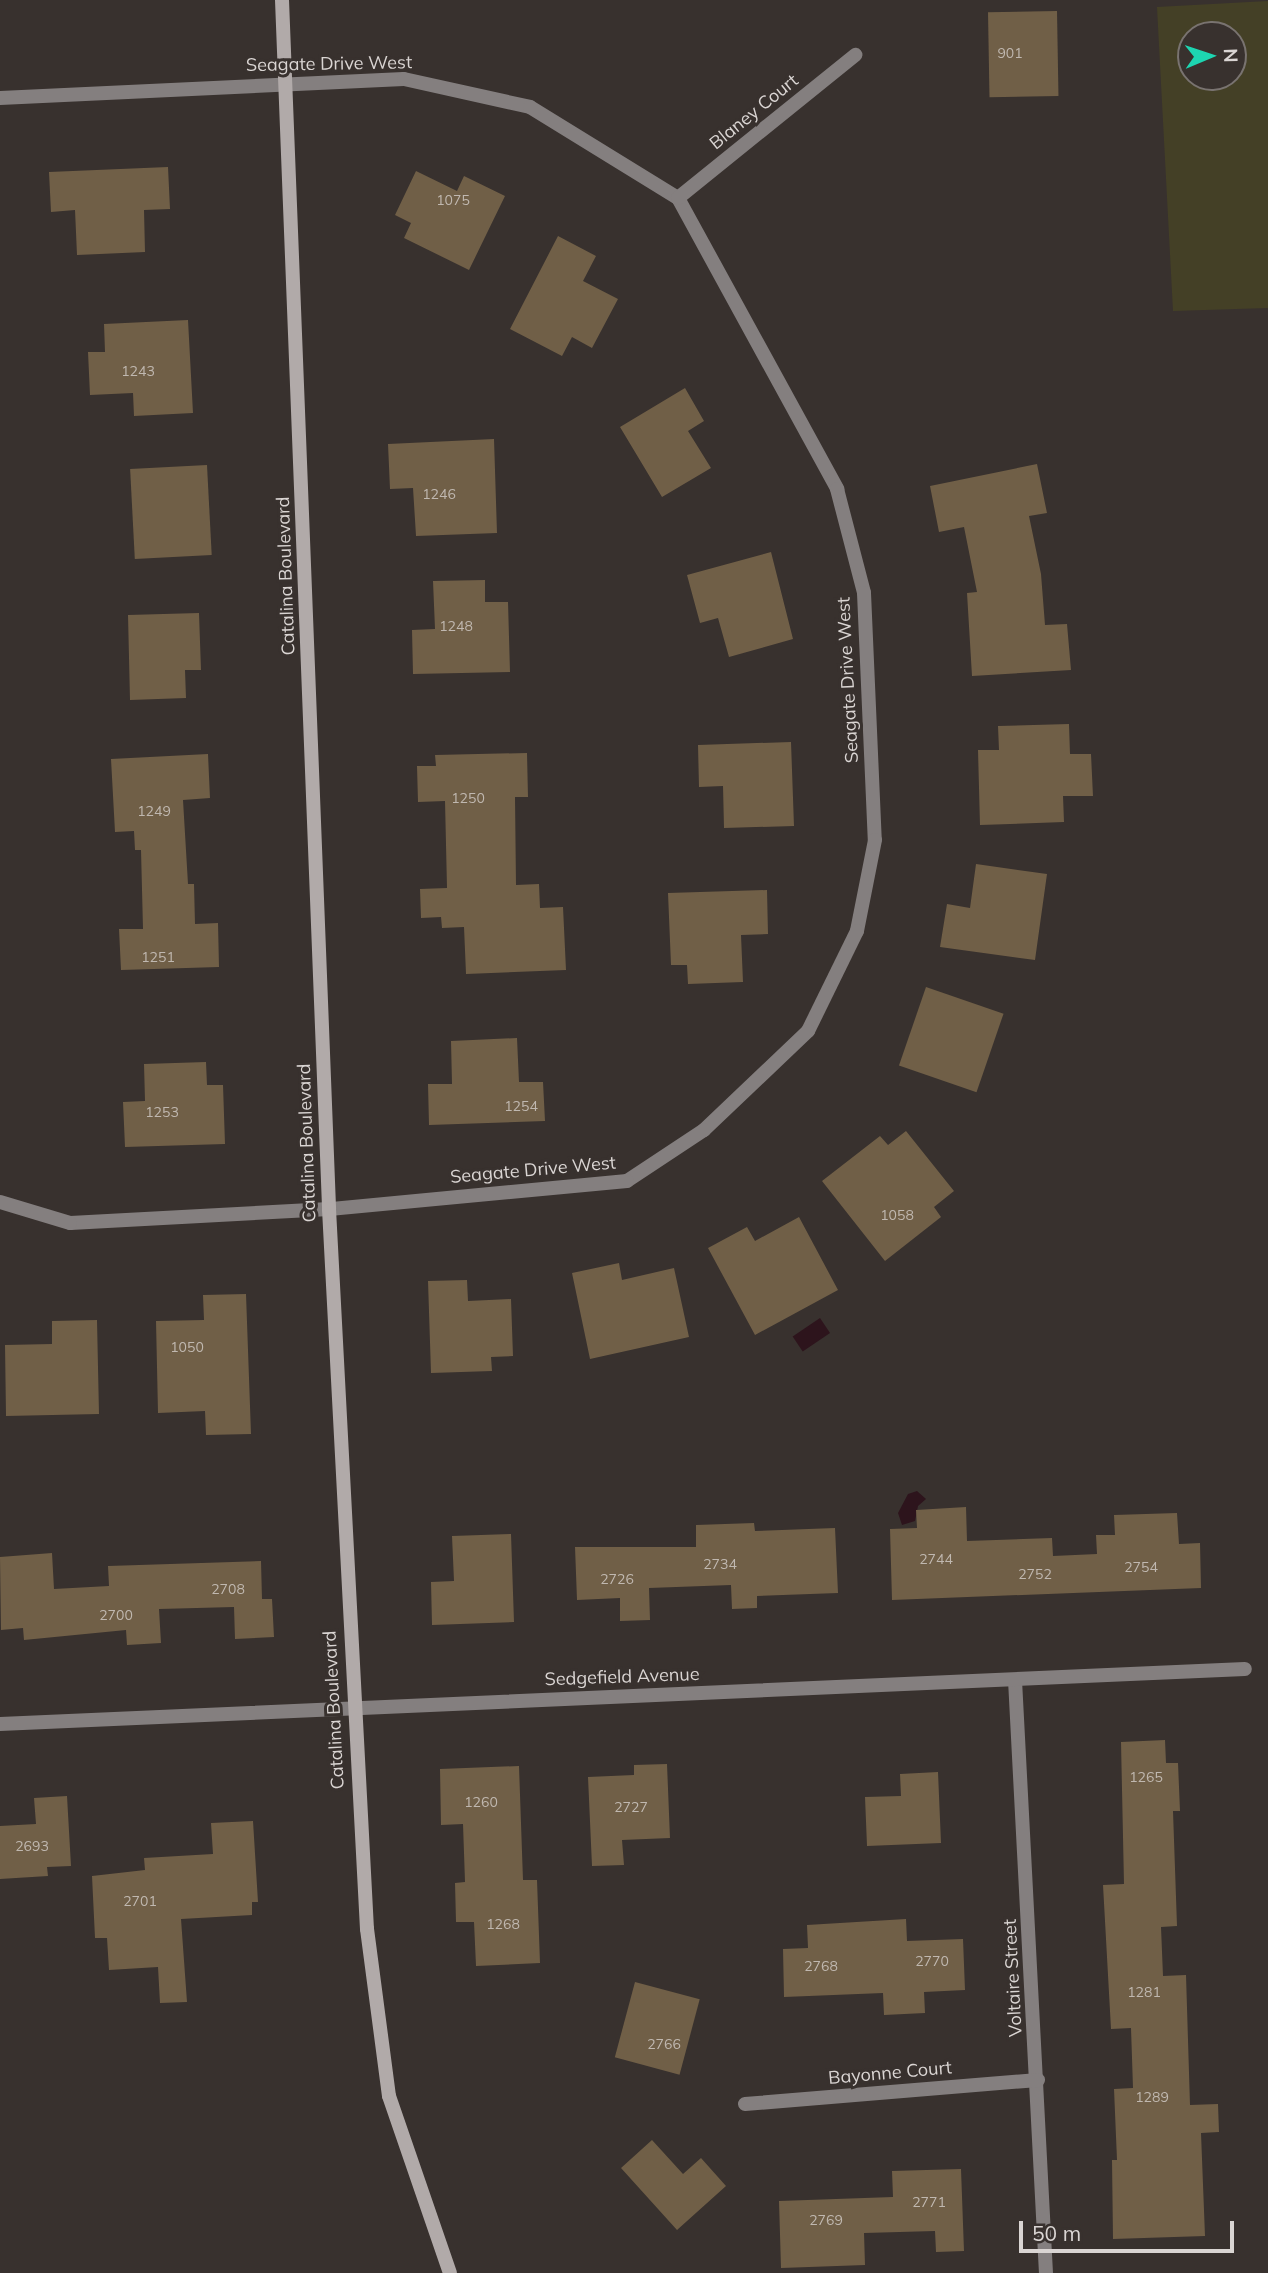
<!DOCTYPE html>
<style>
body{margin:0}
#map{position:relative;width:1268px;height:2273px;overflow:hidden;background:#38312e;font-family:Mulish,sans-serif}
div>[style]{position:absolute}
.green>*{inset:0;background:#444026}
.water>*{inset:0;background:#2d141c;transform-origin:0 0}
.building>*{inset:0;background:#705f47;transform-origin:0 0}
.street>*{height:14px;margin:-7px;padding:0 7px;transform-origin:7px;border-radius:7px;background:#847f7f}
.secondary>*{height:14px;margin:-7px;padding:0 7px;transform-origin:7px;border-radius:7px;background:#b1aaa9}
span{translate:-50% -50%;white-space:nowrap;text-align:center;line-height:1.15;-webkit-text-stroke:6px #38312e;paint-order:stroke}
.number-label{font-size:14px;color:#c0b8b0}
.number-label span{-webkit-text-stroke-width:0}
.street-label{font-size:18px;color:#dad5d3}
.north{position:absolute;left:1177px;top:21px;width:70px;height:70px;box-sizing:border-box;background:#38312e;border:2px solid #797370;border-radius:50%;rotate:88deg;font-size:19px;font-weight:700;line-height:28px;text-align:center;color:#dad5d3}
.north::after{content:'';display:block;margin:auto;width:24px;height:32px;background:#1dd5b1;clip-path:polygon(50% 0,100% 100%,50% 72%,0 100%)}
.scale{position:absolute;left:1019px;top:2221px;width:215px;height:32px;box-sizing:border-box;border:4px solid #dad5d3;border-top:0;padding-left:9px;font-size:21px;line-height:24px;white-space:nowrap;color:#dad5d3;-webkit-text-stroke:5px #38312e;paint-order:stroke}
</style>
<div id="map">
<div class="green">
<i style="clip-path:polygon(evenodd,1268px 1px,1268px 308px,1173px 311px,1157px 7px,1268px 1px,1191px 35px,1233px 35px,1233px 77px,1191px 77px,1191px 35px)"></i>
</div>
<div class="water">
<i style="left:820px;top:1318px;width:18px;height:33px;rotate:56deg"></i>
<i style="clip-path:polygon(917px 1491px,926px 1499px,918px 1506px,915px 1521px,902px 1525px,898px 1513px,908px 1494px)"></i>
</div>
<div class="building">
<i style="left:1057px;top:11px;width:85px;height:69px;rotate:89deg"></i>
<i style="clip-path:polygon(168px 167px,170px 209px,144px 210px,145px 252px,77px 255px,75px 210px,51px 212px,49px 172px)"></i>
<i style="clip-path:polygon(416px 171px,457px 191px,464px 176px,505px 196px,469px 270px,404px 238px,411px 223px,395px 215px)"></i>
<i style="clip-path:polygon(558px 236px,596px 256px,583px 281px,618px 299px,592px 348px,572px 337px,562px 356px,510px 329px)"></i>
<i style="clip-path:polygon(188px 320px,193px 413px,134px 416px,133px 393px,90px 395px,88px 352px,105px 352px,104px 324px)"></i>
<i style="clip-path:polygon(685px 388px,704px 421px,688px 431px,711px 468px,662px 497px,620px 427px)"></i>
<i style="clip-path:polygon(494px 439px,497px 533px,416px 536px,413px 488px,390px 489px,388px 444px)"></i>
<i style="clip-path:polygon(1037px 464px,1047px 513px,1029px 516px,1041px 574px,1045px 625px,1067px 624px,1071px 670px,972px 676px,967px 593px,977px 592px,964px 527px,939px 532px,930px 486px)"></i>
<i style="left:207px;top:465px;width:90px;height:77px;rotate:87deg"></i>
<i style="clip-path:polygon(771px 552px,793px 639px,729px 657px,718px 618px,700px 623px,687px 575px)"></i>
<i style="clip-path:polygon(485px 580px,485px 602px,508px 602px,510px 672px,413px 674px,412px 630px,435px 629px,433px 581px)"></i>
<i style="clip-path:polygon(199px 613px,201px 670px,185px 670px,186px 698px,130px 700px,128px 615px)"></i>
<i style="clip-path:polygon(1069px 724px,1070px 754px,1091px 754px,1093px 796px,1063px 796px,1064px 822px,980px 825px,978px 750px,999px 750px,998px 726px)"></i>
<i style="clip-path:polygon(791px 742px,794px 826px,724px 828px,723px 786px,699px 787px,698px 745px)"></i>
<i style="clip-path:polygon(527px 753px,528px 797px,515px 797px,516px 885px,539px 884px,540px 908px,563px 907px,566px 970px,466px 974px,464px 927px,442px 928px,441px 917px,421px 918px,420px 889px,447px 888px,445px 801px,418px 802px,417px 766px,436px 766px,435px 755px)"></i>
<i style="clip-path:polygon(208px 754px,210px 798px,183px 800px,188px 884px,194px 884px,195px 924px,218px 923px,219px 967px,121px 970px,119px 929px,143px 929px,141px 850px,135px 850px,134px 831px,115px 832px,111px 759px)"></i>
<i style="clip-path:polygon(976px 864px,1047px 874px,1035px 960px,940px 947px,947px 904px,970px 908px)"></i>
<i style="clip-path:polygon(767px 890px,768px 934px,741px 935px,743px 982px,688px 984px,687px 965px,671px 965px,668px 893px)"></i>
<i style="left:926px;top:987px;width:82px;height:83px;rotate:19deg"></i>
<i style="clip-path:polygon(517px 1038px,519px 1082px,543px 1082px,545px 1121px,429px 1125px,428px 1084px,452px 1084px,451px 1041px)"></i>
<i style="clip-path:polygon(206px 1062px,207px 1085px,223px 1085px,225px 1144px,125px 1147px,123px 1102px,145px 1101px,144px 1064px)"></i>
<i style="clip-path:polygon(906px 1131px,954px 1191px,934px 1207px,941px 1217px,885px 1261px,822px 1181px,880px 1136px,888px 1145px)"></i>
<i style="clip-path:polygon(799px 1217px,838px 1290px,755px 1335px,708px 1248px,747px 1227px,755px 1241px)"></i>
<i style="clip-path:polygon(619px 1263px,622px 1280px,674px 1268px,689px 1337px,590px 1359px,572px 1273px)"></i>
<i style="clip-path:polygon(467px 1280px,468px 1301px,511px 1299px,513px 1356px,491px 1357px,492px 1371px,431px 1373px,428px 1281px)"></i>
<i style="clip-path:polygon(246px 1294px,251px 1434px,206px 1435px,205px 1411px,158px 1413px,156px 1321px,204px 1320px,203px 1295px)"></i>
<i style="clip-path:polygon(97px 1320px,99px 1414px,6px 1416px,5px 1345px,52px 1344px,52px 1321px)"></i>
<i style="clip-path:polygon(966px 1507px,967px 1541px,1052px 1538px,1053px 1556px,1097px 1554px,1096px 1535px,1115px 1535px,1114px 1515px,1177px 1513px,1179px 1544px,1200px 1543px,1201px 1588px,892px 1600px,890px 1529px,917px 1528px,916px 1510px)"></i>
<i style="clip-path:polygon(754px 1523px,755px 1531px,835px 1528px,838px 1593px,757px 1596px,757px 1608px,732px 1609px,731px 1585px,649px 1588px,650px 1620px,620px 1621px,620px 1598px,577px 1600px,575px 1547px,696px 1547px,696px 1525px)"></i>
<i style="clip-path:polygon(511px 1534px,514px 1622px,432px 1625px,431px 1582px,454px 1581px,452px 1536px)"></i>
<i style="clip-path:polygon(52px 1553px,54px 1589px,109px 1586px,108px 1566px,261px 1561px,262px 1599px,272px 1599px,274px 1637px,235px 1639px,234px 1607px,159px 1609px,161px 1643px,127px 1645px,126px 1630px,24px 1640px,23px 1628px,1px 1630px,0 1557px)"></i>
<i style="clip-path:polygon(1165px 1740px,1166px 1763px,1178px 1763px,1180px 1811px,1173px 1811px,1177px 1926px,1161px 1927px,1163px 1976px,1186px 1975px,1190px 2105px,1218px 2104px,1219px 2132px,1201px 2133px,1205px 2236px,1113px 2239px,1112px 2160px,1117px 2160px,1114px 2089px,1133px 2088px,1131px 2028px,1111px 2029px,1103px 1885px,1124px 1884px,1121px 1742px)"></i>
<i style="clip-path:polygon(667px 1764px,670px 1838px,622px 1840px,624px 1865px,592px 1866px,588px 1777px,634px 1775px,634px 1765px)"></i>
<i style="clip-path:polygon(519px 1766px,523px 1880px,537px 1880px,540px 1963px,476px 1966px,474px 1922px,456px 1922px,455px 1883px,465px 1882px,463px 1824px,441px 1825px,440px 1769px)"></i>
<i style="clip-path:polygon(938px 1772px,941px 1843px,867px 1846px,865px 1797px,901px 1796px,900px 1774px)"></i>
<i style="clip-path:polygon(67px 1796px,71px 1866px,47px 1867px,48px 1876px,0 1879px,0 1826px,36px 1824px,34px 1798px)"></i>
<i style="clip-path:polygon(253px 1821px,258px 1902px,252px 1902px,252px 1915px,181px 1919px,187px 2002px,160px 2003px,158px 1967px,109px 1970px,107px 1938px,95px 1938px,92px 1876px,145px 1870px,144px 1858px,213px 1854px,211px 1823px)"></i>
<i style="clip-path:polygon(906px 1919px,907px 1941px,963px 1939px,965px 1990px,924px 1992px,925px 2013px,884px 2015px,883px 1993px,784px 1997px,783px 1949px,808px 1948px,807px 1925px)"></i>
<i style="left:635px;top:1982px;width:67px;height:78px;rotate:15deg"></i>
<i style="clip-path:polygon(652px 2140px,683px 2174px,701px 2158px,726px 2186px,677px 2230px,621px 2168px)"></i>
<i style="clip-path:polygon(961px 2169px,964px 2251px,936px 2252px,935px 2231px,864px 2233px,865px 2265px,781px 2268px,779px 2201px,893px 2197px,892px 2171px)"></i>
</div>
<div class="street">
<i style="left:0;top:98px;width:404px;rotate:-2.7deg"></i>
<i style="left:404px;top:79px;width:129px;rotate:12.5deg"></i>
<i style="left:530px;top:107px;width:174px;rotate:31.6deg"></i>
<i style="left:678px;top:198px;width:332px;rotate:61.3deg"></i>
<i style="left:837px;top:489px;width:107px;rotate:75.4deg"></i>
<i style="left:864px;top:593px;width:247px;rotate:87.5deg"></i>
<i style="left:875px;top:840px;width:93px;rotate:101.2deg"></i>
<i style="left:857px;top:931px;width:111px;rotate:116.1deg"></i>
<i style="left:808px;top:1031px;width:144px;rotate:136.4deg"></i>
<i style="left:704px;top:1130px;width:92px;rotate:146.5deg"></i>
<i style="left:627px;top:1181px;width:299px;rotate:174.6deg"></i>
<i style="left:329px;top:1209px;width:259px;rotate:176.9deg"></i>
<i style="left:70px;top:1223px;width:73px;rotate:-163.3deg"></i>
<i style="left:678px;top:198px;width:228px;rotate:-38.9deg"></i>
<i style="left:1015px;top:1680px;width:594px;rotate:87.01deg"></i>
<i style="left:0;top:1724px;width:1246px;rotate:-2.53deg"></i>
<i style="left:745px;top:2104px;width:294px;rotate:-4.7deg"></i>
</div>
<div class="secondary">
<i style="left:282px;top:0;width:1210px;rotate:87.77deg"></i>
<i style="left:329px;top:1209px;width:721px;rotate:86.98deg"></i>
<i style="left:367px;top:1929px;width:168px;rotate:82.5deg"></i>
<i style="left:389px;top:2096px;width:187px;rotate:71deg"></i>
</div>
<div class="number-label">
<span style="left:1010px;top:53px">901</span>
<span style="left:453px;top:200px">1075</span>
<span style="left:138px;top:371px">1243</span>
<span style="left:439px;top:494px">1246</span>
<span style="left:456px;top:626px">1248</span>
<span style="left:468px;top:798px">1250</span>
<span style="left:154px;top:811px">1249</span>
<span style="left:158px;top:957px">1251</span>
<span style="left:521px;top:1106px">1254</span>
<span style="left:162px;top:1112px">1253</span>
<span style="left:897px;top:1215px">1058</span>
<span style="left:187px;top:1347px">1050</span>
<span style="left:936px;top:1559px">2744</span>
<span style="left:720px;top:1564px">2734</span>
<span style="left:1141px;top:1567px">2754</span>
<span style="left:1035px;top:1574px">2752</span>
<span style="left:617px;top:1579px">2726</span>
<span style="left:228px;top:1589px">2708</span>
<span style="left:116px;top:1615px">2700</span>
<span style="left:1146px;top:1777px">1265</span>
<span style="left:481px;top:1802px">1260</span>
<span style="left:631px;top:1807px">2727</span>
<span style="left:32px;top:1846px">2693</span>
<span style="left:140px;top:1901px">2701</span>
<span style="left:503px;top:1924px">1268</span>
<span style="left:932px;top:1961px">2770</span>
<span style="left:821px;top:1966px">2768</span>
<span style="left:1144px;top:1992px">1281</span>
<span style="left:664px;top:2044px">2766</span>
<span style="left:1152px;top:2097px">1289</span>
<span style="left:929px;top:2202px">2771</span>
<span style="left:826px;top:2220px">2769</span>
</div>
<div class="street-label">
<span style="left:329px;top:64px;rotate:-1deg">Seagate Drive West</span>
<span style="left:754px;top:112px;rotate:-39deg">Blaney Court</span>
<span style="left:286px;top:576px;rotate:-92deg">Catalina Boulevard</span>
<span style="left:848px;top:680px;rotate:-93deg">Seagate Drive West</span>
<span style="left:307px;top:1143px;rotate:-92deg">Catalina Boulevard</span>
<span style="left:533px;top:1170px;rotate:-5deg">Seagate Drive West</span>
<span style="left:622px;top:1677px;rotate:-2deg">Sedgefield Avenue</span>
<span style="left:334px;top:1710px;rotate:-93deg">Catalina Boulevard</span>
<span style="left:1013px;top:1978px;rotate:-93deg">Voltaire Street</span>
<span style="left:890px;top:2073px;rotate:-5deg">Bayonne Court</span>
</div>
<div class="north">N</div>
<div class="scale">50 m</div>
</div>
